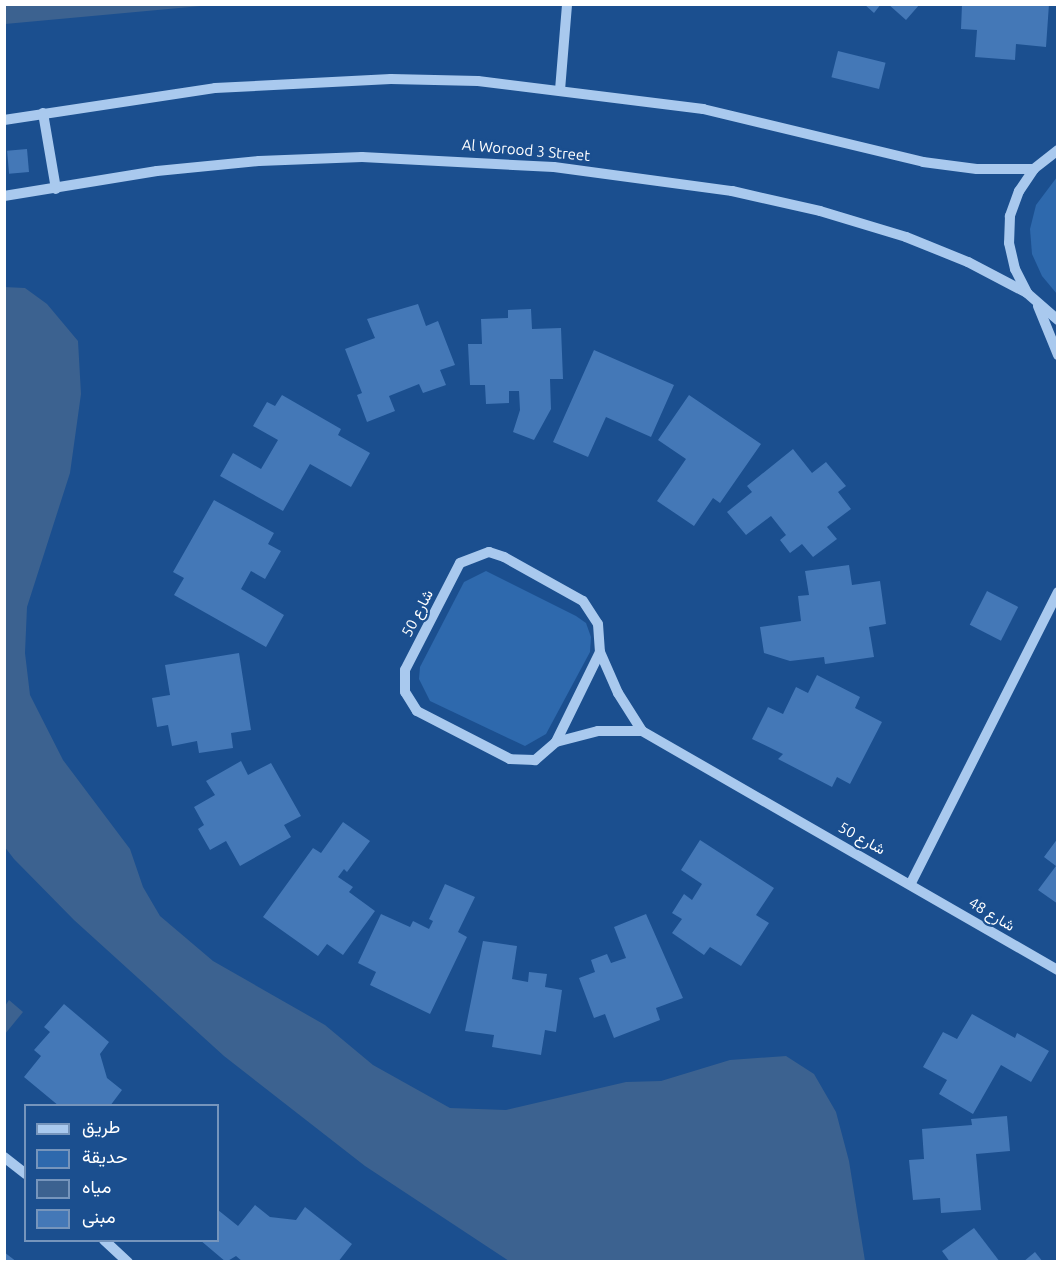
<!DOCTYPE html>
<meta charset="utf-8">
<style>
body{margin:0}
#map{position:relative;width:1062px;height:1266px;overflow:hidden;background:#1b4f8f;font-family:Ubuntu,Vazirmatn,sans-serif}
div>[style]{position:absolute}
.green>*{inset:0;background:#2e69ad}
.water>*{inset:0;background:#3c6290}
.building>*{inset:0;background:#4478b7;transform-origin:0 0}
.minor>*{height:10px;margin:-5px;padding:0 5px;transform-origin:5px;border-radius:5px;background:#a9c9ee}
span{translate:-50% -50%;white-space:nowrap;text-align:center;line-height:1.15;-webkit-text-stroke:4.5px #1b4f8f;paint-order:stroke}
.street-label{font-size:15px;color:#fff}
.frame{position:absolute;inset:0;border:6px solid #fff;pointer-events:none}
.legend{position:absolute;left:24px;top:1104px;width:195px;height:138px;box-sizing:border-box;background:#1b4f8f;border:2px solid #7695bc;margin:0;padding:8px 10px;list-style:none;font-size:18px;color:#fff}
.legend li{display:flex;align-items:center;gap:12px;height:30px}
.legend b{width:30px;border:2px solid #7695bc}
</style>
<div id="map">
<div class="green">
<i style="clip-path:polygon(1057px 177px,1057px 294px,1042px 276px,1032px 254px,1030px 229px,1036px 205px)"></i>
<i style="clip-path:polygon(486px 571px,576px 616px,586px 623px,591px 637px,590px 652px,546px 734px,525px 746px,430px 701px,419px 679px,420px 667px,464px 582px)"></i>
</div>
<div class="water">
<i style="clip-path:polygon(5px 4px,212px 4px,212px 5px,5px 24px)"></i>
<i style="clip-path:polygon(4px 287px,25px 288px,47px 304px,78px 341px,81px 394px,70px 473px,27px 607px,25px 653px,30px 695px,63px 760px,130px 849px,143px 887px,160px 916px,213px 961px,325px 1025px,373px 1065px,450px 1108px,506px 1110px,626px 1082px,661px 1081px,730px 1060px,786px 1056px,814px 1074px,836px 1112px,849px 1161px,865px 1261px,509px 1261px,365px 1166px,224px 1056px,74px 920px,14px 859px,4px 846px)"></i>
<i style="clip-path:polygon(9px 1000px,23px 1012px,5px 1034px,5px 1006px)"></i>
</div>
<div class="building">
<i style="clip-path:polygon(864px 4px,881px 4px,874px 13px)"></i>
<i style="clip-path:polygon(888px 4px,920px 4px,906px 20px)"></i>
<i style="clip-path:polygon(962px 4px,1049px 4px,1046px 47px,1016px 44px,1015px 60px,975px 57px,977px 30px,961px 29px)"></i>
<i style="left:838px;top:51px;width:49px;height:27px;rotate:14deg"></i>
<i style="left:27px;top:149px;width:23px;height:20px;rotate:85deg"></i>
<i style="clip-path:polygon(418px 304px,426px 326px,438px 321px,455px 365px,440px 370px,446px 385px,423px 393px,419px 384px,389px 396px,395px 411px,367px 422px,357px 395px,362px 393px,345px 349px,375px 338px,367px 319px)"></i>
<i style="clip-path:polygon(531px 309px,532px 329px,561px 328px,563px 379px,550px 379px,551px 409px,534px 440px,513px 432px,520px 410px,519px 391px,509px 391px,509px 403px,486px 404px,485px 385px,470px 385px,468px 344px,482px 344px,481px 319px,508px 318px,508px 310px)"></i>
<i style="clip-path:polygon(594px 350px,674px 385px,651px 437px,606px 417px,588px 457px,553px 442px)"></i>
<i style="clip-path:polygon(282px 395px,341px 429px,338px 435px,370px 453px,351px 487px,310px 464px,283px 511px,220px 476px,233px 453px,261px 469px,278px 440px,253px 426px,267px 402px,275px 406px)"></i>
<i style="clip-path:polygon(689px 395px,761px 444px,720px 503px,713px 498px,694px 526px,657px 501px,686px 459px,658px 440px)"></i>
<i style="clip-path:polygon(793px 449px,812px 473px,826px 462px,846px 486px,838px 492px,851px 509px,827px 527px,837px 539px,813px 557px,802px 544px,790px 553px,780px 540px,786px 535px,771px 516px,746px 535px,727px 512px,752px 492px,747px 486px)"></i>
<i style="clip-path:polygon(214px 500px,274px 533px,268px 544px,281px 551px,265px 579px,251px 571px,241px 589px,284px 615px,266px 647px,174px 595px,184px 578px,173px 572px)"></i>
<i style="clip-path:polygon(849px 565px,852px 585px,880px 581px,886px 624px,869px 627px,874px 657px,825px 664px,824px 657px,790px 661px,764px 653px,760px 627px,801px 621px,798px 596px,809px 595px,805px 571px)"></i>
<i style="left:987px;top:591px;width:35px;height:38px;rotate:27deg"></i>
<i style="clip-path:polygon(239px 653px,251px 730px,231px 733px,233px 748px,199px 753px,197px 741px,172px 746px,168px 725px,157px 727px,152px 698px,170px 695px,165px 665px)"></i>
<i style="clip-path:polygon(817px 675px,860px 697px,855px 708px,882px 722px,850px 784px,837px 777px,832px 787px,778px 759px,783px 754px,752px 739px,768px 707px,783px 714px,796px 687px,808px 693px)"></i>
<i style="clip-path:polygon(241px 761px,248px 775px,271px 763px,301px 816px,284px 825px,291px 837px,240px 866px,226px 841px,210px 850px,198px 829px,204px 825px,194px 807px,215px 795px,206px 781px)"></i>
<i style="clip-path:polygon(343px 822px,370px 841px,347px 872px,344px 869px,338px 877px,353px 887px,349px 892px,375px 911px,343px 955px,327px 944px,318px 956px,263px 917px,313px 848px,321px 853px)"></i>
<i style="clip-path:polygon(1058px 838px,1058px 904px,1038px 890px,1056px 866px,1044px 857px)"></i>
<i style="clip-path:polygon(700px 840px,774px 888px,756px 915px,769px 923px,741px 966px,710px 947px,704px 955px,672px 933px,682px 919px,672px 913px,684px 894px,692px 900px,702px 884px,681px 870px)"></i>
<i style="clip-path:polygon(445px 884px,475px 897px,458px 932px,467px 937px,430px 1014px,370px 985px,376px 972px,358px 963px,381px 914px,410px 927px,413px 921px,429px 929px,433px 921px,429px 919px)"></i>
<i style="clip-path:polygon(646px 914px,683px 998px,656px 1008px,660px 1020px,614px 1038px,605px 1014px,594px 1018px,579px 978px,595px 972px,591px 960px,607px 954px,611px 963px,626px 958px,614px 927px)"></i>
<i style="clip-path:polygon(483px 941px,517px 946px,512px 979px,528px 982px,529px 972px,547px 974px,545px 987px,562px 990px,556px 1032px,545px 1030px,541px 1055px,492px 1047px,494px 1035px,465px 1031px)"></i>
<i style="clip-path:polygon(64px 1004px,109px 1042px,100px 1054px,107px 1078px,122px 1090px,110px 1106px,59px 1106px,24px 1077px,41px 1056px,34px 1050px,50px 1032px,44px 1027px)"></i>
<i style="clip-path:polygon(972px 1014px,1015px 1038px,1017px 1033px,1049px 1051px,1031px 1082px,1001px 1065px,973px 1114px,939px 1094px,947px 1080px,923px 1067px,943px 1032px,957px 1039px)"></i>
<i style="clip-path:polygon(1007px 1116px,1010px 1151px,976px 1154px,981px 1210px,941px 1213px,940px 1198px,913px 1200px,909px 1160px,924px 1159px,922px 1129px,972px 1125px,971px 1119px)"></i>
<i style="clip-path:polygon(255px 1205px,270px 1217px,296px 1220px,305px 1207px,352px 1244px,338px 1262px,243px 1262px,236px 1256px,226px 1262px,200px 1240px,218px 1240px,218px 1210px,238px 1226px)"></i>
<i style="clip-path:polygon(974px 1228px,1000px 1262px,950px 1262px,942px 1251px)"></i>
<i style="clip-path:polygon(4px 1252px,17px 1262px,4px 1262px)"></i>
<i style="clip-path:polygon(1035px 1252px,1043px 1262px,1023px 1262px)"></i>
</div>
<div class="minor">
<i style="left:560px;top:90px;width:86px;rotate:-85.3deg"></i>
<i style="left:43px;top:113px;width:77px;rotate:80.3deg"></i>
<i style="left:4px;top:120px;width:213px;rotate:-8.6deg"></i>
<i style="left:215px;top:88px;width:176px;rotate:-2.9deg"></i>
<i style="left:391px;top:79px;width:87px;rotate:1.3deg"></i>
<i style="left:478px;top:81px;width:227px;rotate:7.1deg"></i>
<i style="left:703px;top:109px;width:226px;rotate:13.5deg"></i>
<i style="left:923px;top:162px;width:54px;rotate:7.4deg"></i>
<i style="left:977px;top:169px;width:57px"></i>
<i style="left:1058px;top:150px;width:31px;rotate:142deg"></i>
<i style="left:1034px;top:169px;width:27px;rotate:124deg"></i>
<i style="left:1019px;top:191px;width:27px;rotate:110deg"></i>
<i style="left:1010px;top:216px;width:27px;rotate:92deg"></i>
<i style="left:1009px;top:243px;width:27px;rotate:77deg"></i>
<i style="left:1015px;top:269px;width:27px;rotate:63deg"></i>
<i style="left:1027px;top:293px;width:41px;rotate:41.1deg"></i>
<i style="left:4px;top:196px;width:155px;rotate:-9.3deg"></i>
<i style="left:157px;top:171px;width:102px;rotate:-5.6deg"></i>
<i style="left:259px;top:161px;width:103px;rotate:-2.2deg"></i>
<i style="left:362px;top:157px;width:192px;rotate:3deg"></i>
<i style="left:554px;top:167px;width:180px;rotate:7.7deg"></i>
<i style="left:732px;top:191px;width:90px;rotate:12.8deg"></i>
<i style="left:820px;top:211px;width:90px;rotate:16.8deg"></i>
<i style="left:906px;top:237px;width:67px;rotate:22deg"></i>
<i style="left:968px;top:262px;width:67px;rotate:27.7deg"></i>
<i style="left:1038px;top:306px;width:53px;rotate:67.8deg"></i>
<i style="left:489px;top:552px;width:16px;rotate:18deg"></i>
<i style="left:504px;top:557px;width:90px;rotate:29.1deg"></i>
<i style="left:583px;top:601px;width:27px;rotate:57deg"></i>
<i style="left:598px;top:624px;width:28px;rotate:86deg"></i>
<i style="left:600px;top:652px;width:100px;rotate:116.1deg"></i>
<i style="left:556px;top:742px;width:28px;rotate:139deg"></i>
<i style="left:535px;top:760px;width:25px;rotate:-178deg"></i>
<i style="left:510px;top:759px;width:105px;rotate:-152.7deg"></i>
<i style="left:417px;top:711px;width:22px;rotate:-122deg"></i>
<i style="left:405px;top:692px;width:22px;rotate:-90deg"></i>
<i style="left:405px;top:670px;width:120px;rotate:-62.8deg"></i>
<i style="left:460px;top:563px;width:31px;rotate:-21deg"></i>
<i style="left:600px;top:652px;width:45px;rotate:66.3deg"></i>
<i style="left:618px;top:693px;width:45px;rotate:57.7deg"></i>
<i style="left:556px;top:742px;width:43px;rotate:-14.7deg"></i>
<i style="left:598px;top:731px;width:44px"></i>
<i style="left:642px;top:731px;width:480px;rotate:29.9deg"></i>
<i style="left:911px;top:883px;width:326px;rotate:-63.2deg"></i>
<i style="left:4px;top:1157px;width:28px;rotate:38deg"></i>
<i style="left:104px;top:1240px;width:33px;rotate:43deg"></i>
</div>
<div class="street-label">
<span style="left:526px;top:150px;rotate:5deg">Al Worood 3 Street</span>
<span style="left:417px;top:613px;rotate:-63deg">شارع 50</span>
<span style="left:862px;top:838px;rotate:29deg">شارع 50</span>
<span style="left:992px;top:914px;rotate:31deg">شارع 48</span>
</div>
<div class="frame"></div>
<ul class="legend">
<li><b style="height:8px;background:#a9c9ee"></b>طريق</li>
<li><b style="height:16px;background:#2e69ad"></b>حديقة</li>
<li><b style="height:16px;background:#3c6290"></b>مياه</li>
<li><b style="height:16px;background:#4478b7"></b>مبنى</li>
</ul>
</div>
